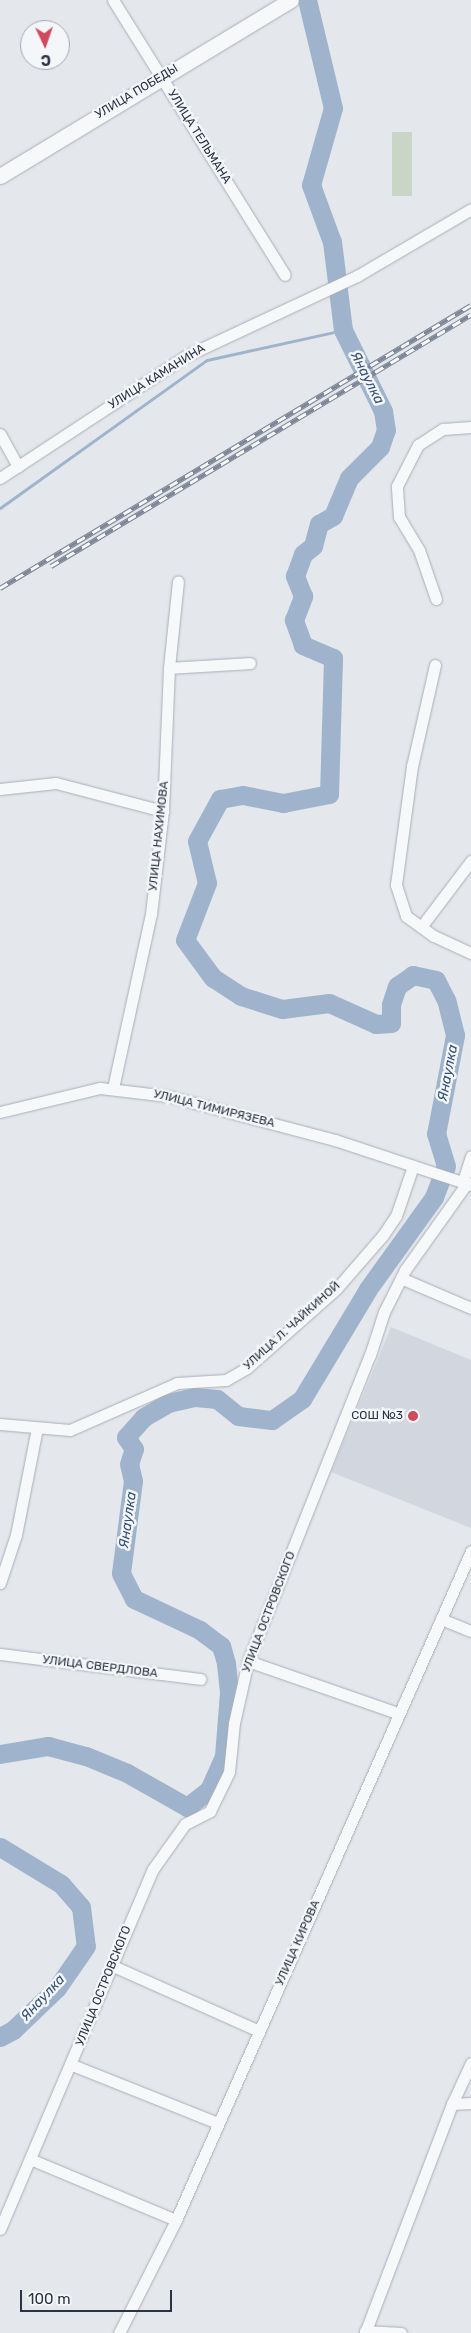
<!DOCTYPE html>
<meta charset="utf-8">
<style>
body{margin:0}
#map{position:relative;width:471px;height:2333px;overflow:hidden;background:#e4e7ec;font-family:Rubik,sans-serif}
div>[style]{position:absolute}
.built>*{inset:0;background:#d2d6de}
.green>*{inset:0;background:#c9d6c5;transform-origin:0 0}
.stream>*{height:3px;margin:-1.5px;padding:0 1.5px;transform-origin:1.5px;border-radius:1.5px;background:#9fb4cc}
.river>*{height:19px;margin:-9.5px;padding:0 9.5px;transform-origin:9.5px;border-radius:9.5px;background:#9fb4cc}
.roads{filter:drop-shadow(0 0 1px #a9aeb7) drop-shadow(0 0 1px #a9aeb7)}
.minor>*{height:11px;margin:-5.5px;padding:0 5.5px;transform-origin:5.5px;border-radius:5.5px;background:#f7f8fa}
.tertiary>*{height:15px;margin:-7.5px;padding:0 7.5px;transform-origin:7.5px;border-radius:7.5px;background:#f7f8fa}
.rail>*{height:5px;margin-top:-2.5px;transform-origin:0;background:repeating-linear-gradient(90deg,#f4f6f9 0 9px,#7d8696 0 18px);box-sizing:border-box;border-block:1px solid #7d8696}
.dots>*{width:14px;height:14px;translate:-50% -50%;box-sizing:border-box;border:2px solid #f4f6f9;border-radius:50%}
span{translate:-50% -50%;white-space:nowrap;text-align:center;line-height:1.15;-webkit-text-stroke:5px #f4f6f9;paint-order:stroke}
.street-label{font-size:12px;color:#2b3445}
.poi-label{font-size:12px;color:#2b3445}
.right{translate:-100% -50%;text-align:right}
.water-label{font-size:14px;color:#34527a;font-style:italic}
.north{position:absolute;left:20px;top:20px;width:50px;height:50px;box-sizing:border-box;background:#f4f6f9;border:1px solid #a4a8b1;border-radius:50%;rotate:177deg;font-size:14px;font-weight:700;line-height:20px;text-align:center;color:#2b3445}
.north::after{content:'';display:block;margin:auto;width:18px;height:22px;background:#d1495b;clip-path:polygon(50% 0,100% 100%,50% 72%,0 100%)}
.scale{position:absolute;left:20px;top:2290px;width:152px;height:22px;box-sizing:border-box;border:2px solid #2b3445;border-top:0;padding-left:6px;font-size:15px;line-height:18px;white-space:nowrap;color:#2b3445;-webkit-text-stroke:4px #f4f6f9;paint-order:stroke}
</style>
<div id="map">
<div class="built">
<i style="clip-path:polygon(391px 1327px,471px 1360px,471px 1528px,331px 1472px)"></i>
</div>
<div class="green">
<i style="left:392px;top:132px;width:20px;height:64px"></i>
</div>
<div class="stream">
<i style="left:0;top:508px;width:254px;rotate:-35.6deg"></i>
<i style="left:207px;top:360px;width:139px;rotate:-12.4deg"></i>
</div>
<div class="river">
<i style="left:0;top:1754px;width:49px;rotate:-9.5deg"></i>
<i style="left:48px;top:1746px;width:39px;rotate:15deg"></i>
<i style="left:86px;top:1756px;width:44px;rotate:22.5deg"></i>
<i style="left:127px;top:1773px;width:69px;rotate:29.5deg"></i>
<i style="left:187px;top:1807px;width:28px;rotate:-38deg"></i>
<i style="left:209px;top:1790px;width:37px;rotate:-66deg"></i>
<i style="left:224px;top:1756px;width:64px;rotate:-85.5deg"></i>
<i style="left:229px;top:1692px;width:29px;rotate:-96deg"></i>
<i style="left:226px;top:1663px;width:18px;rotate:-106deg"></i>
<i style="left:221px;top:1646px;width:26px;rotate:-143deg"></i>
<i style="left:200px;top:1630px;width:73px;rotate:-154.8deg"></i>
<i style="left:134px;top:1599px;width:29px;rotate:-117deg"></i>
<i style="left:121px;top:1573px;width:93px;rotate:-82.6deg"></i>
<i style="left:133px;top:1481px;width:17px;rotate:-103deg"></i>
<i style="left:129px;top:1464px;width:16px;rotate:-72deg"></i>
<i style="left:134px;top:1449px;width:14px;rotate:-124deg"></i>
<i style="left:126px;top:1437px;width:27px;rotate:-48deg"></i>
<i style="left:144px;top:1417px;width:28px;rotate:-30deg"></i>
<i style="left:168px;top:1403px;width:28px;rotate:-13deg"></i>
<i style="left:195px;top:1397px;width:22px;rotate:5deg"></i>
<i style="left:217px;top:1399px;width:27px;rotate:39deg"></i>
<i style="left:238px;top:1416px;width:34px;rotate:7deg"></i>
<i style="left:272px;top:1420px;width:37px;rotate:-35deg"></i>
<i style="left:302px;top:1399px;width:128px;rotate:-59deg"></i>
<i style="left:368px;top:1289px;width:113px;rotate:-54.3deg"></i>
<i style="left:434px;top:1197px;width:33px;rotate:-69deg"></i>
<i style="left:446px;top:1166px;width:34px;rotate:-107deg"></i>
<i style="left:436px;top:1134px;width:101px;rotate:-79.1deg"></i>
<i style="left:455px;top:1035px;width:36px;rotate:-104deg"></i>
<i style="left:446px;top:1000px;width:22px;rotate:-117deg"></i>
<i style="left:436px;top:980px;width:24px;rotate:-168deg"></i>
<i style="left:413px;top:975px;width:19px;rotate:145deg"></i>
<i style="left:397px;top:986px;width:20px;rotate:108deg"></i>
<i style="left:391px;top:1005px;width:18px;rotate:90deg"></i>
<i style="left:391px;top:1023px;width:15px;rotate:176deg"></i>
<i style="left:376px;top:1024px;width:51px;rotate:-155.9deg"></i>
<i style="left:329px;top:1003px;width:47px;rotate:172.7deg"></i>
<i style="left:282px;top:1009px;width:43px;rotate:-162.4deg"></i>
<i style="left:241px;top:996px;width:33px;rotate:-147deg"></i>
<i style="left:213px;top:978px;width:47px;rotate:-126.4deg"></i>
<i style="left:185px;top:940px;width:61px;rotate:-68.9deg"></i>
<i style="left:207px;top:883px;width:43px;rotate:-103.4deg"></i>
<i style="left:197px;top:841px;width:48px;rotate:-61.3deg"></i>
<i style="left:220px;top:799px;width:23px;rotate:-10deg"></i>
<i style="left:243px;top:795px;width:41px;rotate:11.3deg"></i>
<i style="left:283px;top:803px;width:47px;rotate:-11.1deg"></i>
<i style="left:329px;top:794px;width:136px;rotate:-88.3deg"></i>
<i style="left:333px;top:658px;width:33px;rotate:-157deg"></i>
<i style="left:303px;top:645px;width:27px;rotate:-110deg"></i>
<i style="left:294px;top:620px;width:26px;rotate:-69deg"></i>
<i style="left:303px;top:596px;width:22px;rotate:-112deg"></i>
<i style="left:295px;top:576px;width:23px;rotate:-70deg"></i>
<i style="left:303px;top:554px;width:13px;rotate:-39deg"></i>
<i style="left:313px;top:546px;width:23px;rotate:-75deg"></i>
<i style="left:319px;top:524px;width:16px;rotate:-30deg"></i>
<i style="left:333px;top:516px;width:41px;rotate:-67.2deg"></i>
<i style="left:349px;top:478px;width:44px;rotate:-45deg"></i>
<i style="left:380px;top:447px;width:18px;rotate:-71deg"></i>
<i style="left:386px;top:430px;width:19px;rotate:-99deg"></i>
<i style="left:383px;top:411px;width:90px;rotate:-116.3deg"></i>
<i style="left:343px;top:330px;width:89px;rotate:-97.1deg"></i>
<i style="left:332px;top:242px;width:61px;rotate:-110.2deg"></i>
<i style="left:311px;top:185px;width:80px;rotate:-74.1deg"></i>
<i style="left:333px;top:108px;width:111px;rotate:-103.5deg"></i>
<i style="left:0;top:1847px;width:71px;rotate:31.2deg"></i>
<i style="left:61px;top:1884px;width:30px;rotate:49deg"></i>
<i style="left:81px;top:1907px;width:39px;rotate:83deg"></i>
<i style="left:86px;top:1946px;width:51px;rotate:124.6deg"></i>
<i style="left:57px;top:1988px;width:61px;rotate:136.3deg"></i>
<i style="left:13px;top:2030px;width:15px;rotate:152deg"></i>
</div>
<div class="roads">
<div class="minor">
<i style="left:113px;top:0;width:324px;rotate:58deg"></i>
<i style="left:0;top:434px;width:37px;rotate:61deg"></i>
<i style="left:0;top:478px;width:222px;rotate:-33.3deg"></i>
<i style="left:186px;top:356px;width:189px;rotate:-25.1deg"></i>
<i style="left:357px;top:276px;width:132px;rotate:-30.4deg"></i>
<i style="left:436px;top:599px;width:52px;rotate:-109.1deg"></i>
<i style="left:419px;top:550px;width:39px;rotate:-121deg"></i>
<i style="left:399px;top:517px;width:31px;rotate:-94deg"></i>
<i style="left:397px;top:486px;width:46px;rotate:-62.9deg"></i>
<i style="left:418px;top:445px;width:30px;rotate:-33deg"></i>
<i style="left:443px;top:429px;width:28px;rotate:-4deg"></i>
<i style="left:435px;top:665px;width:104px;rotate:102.8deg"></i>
<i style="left:412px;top:766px;width:120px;rotate:97.7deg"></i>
<i style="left:396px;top:885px;width:33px;rotate:72deg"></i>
<i style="left:406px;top:916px;width:34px;rotate:36deg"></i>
<i style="left:434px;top:936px;width:41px;rotate:24.7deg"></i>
<i style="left:169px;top:668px;width:81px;rotate:-3.5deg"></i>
<i style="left:0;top:789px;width:56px;rotate:-6.1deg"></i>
<i style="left:56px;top:783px;width:111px;rotate:14.7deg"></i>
<i style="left:421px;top:927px;width:83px;rotate:-52.9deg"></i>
<i style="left:113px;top:1088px;width:178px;rotate:-77.7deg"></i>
<i style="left:151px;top:914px;width:104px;rotate:-83.4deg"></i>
<i style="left:163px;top:811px;width:143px;rotate:-87.6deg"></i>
<i style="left:169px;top:668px;width:87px;rotate:-84.1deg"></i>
<i style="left:0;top:1112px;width:103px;rotate:-13.5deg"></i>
<i style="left:100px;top:1088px;width:68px;rotate:6.7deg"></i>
<i style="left:168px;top:1096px;width:173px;rotate:14.8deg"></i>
<i style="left:335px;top:1140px;width:143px;rotate:18.3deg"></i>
<i style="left:463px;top:1181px;width:26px;rotate:-72deg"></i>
<i style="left:403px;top:1279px;width:74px;rotate:23.1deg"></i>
<i style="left:0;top:1424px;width:70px;rotate:4.9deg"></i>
<i style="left:70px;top:1430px;width:117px;rotate:-23.7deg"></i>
<i style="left:177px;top:1383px;width:49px;rotate:-3.5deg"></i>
<i style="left:226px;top:1380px;width:24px;rotate:-30deg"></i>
<i style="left:247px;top:1368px;width:120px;rotate:-41.6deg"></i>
<i style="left:337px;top:1288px;width:70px;rotate:-49deg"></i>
<i style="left:383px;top:1235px;width:23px;rotate:-56deg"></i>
<i style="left:396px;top:1216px;width:53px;rotate:-71.2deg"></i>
<i style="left:0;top:1583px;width:51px;rotate:-71.6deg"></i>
<i style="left:16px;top:1535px;width:109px;rotate:-78.9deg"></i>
<i style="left:441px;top:1619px;width:32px;rotate:22deg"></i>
<i style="left:0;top:1654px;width:202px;rotate:7.1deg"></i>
<i style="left:248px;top:1661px;width:158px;rotate:19.2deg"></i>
<i style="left:113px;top:1966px;width:160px;rotate:24deg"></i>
<i style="left:72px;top:2065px;width:157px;rotate:21.7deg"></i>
<i style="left:452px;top:2104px;width:19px;rotate:-3deg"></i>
<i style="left:30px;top:2159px;width:158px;rotate:22.7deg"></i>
<i style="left:0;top:2229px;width:391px;rotate:-67deg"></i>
<i style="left:153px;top:1869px;width:55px;rotate:-54.6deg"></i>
<i style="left:185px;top:1824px;width:28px;rotate:-27deg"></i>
<i style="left:210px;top:1811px;width:43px;rotate:-64deg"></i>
<i style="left:229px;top:1772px;width:49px;rotate:-84.2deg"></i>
<i style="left:234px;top:1723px;width:64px;rotate:-77.3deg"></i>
<i style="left:248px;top:1661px;width:329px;rotate:-68.3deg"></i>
<i style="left:370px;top:1355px;width:45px;rotate:-72deg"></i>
<i style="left:384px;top:1312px;width:47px;rotate:-63.4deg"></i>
<i style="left:405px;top:1270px;width:107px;rotate:-54.5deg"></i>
<i style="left:365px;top:2331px;width:36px;rotate:3deg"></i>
<i style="left:119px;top:2333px;width:127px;rotate:-63.2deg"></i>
<i style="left:176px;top:2220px;width:731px;rotate:-66.2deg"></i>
<i style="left:365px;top:2333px;width:245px;rotate:-69.2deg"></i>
<i style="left:452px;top:2104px;width:45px;rotate:-65.1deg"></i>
</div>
<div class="tertiary">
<i style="left:0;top:176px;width:340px;rotate:-31.2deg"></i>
</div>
</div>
<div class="rail">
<i style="left:51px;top:566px;width:489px;rotate:-30.9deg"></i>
<i style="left:0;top:588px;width:549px;rotate:-31deg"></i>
</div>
<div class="dots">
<i style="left:413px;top:1416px;background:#d1495b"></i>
</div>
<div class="street-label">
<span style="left:137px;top:92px;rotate:-31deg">УЛИЦА ПОБЕДЫ</span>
<span style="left:199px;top:137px;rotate:58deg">УЛИЦА ТЕЛЬМАНА</span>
<span style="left:157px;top:377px;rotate:-32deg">УЛИЦА КАМАНИНА</span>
<span style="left:159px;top:836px;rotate:-84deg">УЛИЦА НАХИМОВА</span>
<span style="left:214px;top:1109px;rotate:14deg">УЛИЦА ТИМИРЯЗЕВА</span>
<span style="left:292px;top:1326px;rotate:-42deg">УЛИЦА Л. ЧАЙКИНОЙ</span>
<span style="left:269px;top:1612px;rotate:-69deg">УЛИЦА ОСТРОВСКОГО</span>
<span style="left:100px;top:1667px;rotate:7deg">УЛИЦА СВЕРДЛОВА</span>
<span style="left:298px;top:1943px;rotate:-66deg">УЛИЦА КИРОВА</span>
<span style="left:104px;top:1986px;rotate:-68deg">УЛИЦА ОСТРОВСКОГО</span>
</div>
<div class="poi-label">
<span class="right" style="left:403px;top:1416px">СОШ №3</span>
</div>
<div class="water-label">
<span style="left:367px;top:378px;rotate:63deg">Янаулка</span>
<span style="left:448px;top:1073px;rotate:-79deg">Янаулка</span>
<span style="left:128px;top:1520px;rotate:-82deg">Янаулка</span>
<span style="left:43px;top:1998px;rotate:-47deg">Янаулка</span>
</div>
<div class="north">С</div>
<div class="scale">100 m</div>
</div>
